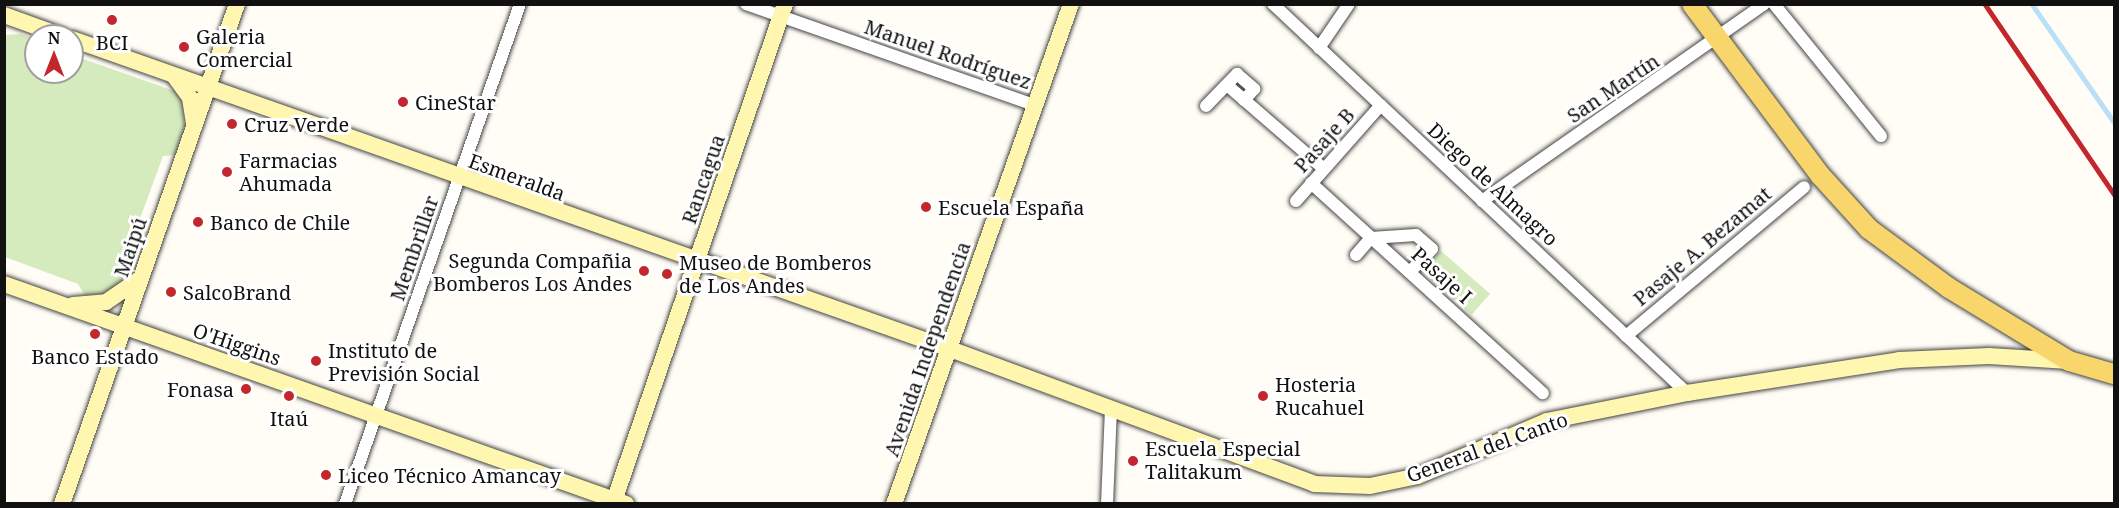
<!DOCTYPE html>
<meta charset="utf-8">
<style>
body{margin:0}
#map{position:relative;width:2119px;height:508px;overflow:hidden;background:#fffdf5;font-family:"Noto Serif",serif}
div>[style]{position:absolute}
.green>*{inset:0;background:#d5ebbd;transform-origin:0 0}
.stream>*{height:4.5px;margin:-2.25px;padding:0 2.25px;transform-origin:2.25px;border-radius:2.25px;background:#b9e0f7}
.roads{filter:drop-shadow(0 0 2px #444) drop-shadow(0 0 2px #444)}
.minor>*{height:12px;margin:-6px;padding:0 6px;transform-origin:6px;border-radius:6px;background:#fff}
.secondary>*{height:16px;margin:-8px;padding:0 8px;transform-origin:8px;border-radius:8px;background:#fff6b0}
.primary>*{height:20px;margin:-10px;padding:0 10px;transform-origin:10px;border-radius:10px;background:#f9d66b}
.rail>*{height:4.5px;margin:-2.25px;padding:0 2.25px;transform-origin:2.25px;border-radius:2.25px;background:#c4262e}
.dots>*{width:16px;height:16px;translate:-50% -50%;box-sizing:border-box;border:3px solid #fff;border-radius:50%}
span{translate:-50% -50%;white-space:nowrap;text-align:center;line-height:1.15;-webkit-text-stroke:6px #fff;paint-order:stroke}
.poi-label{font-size:20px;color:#111}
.left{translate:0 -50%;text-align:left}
.right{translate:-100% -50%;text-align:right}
.street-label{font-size:20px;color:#111}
.frame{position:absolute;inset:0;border:6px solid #111;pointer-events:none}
.north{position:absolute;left:24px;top:24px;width:60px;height:60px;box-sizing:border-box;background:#fff;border:2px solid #a0a0a0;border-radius:50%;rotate:0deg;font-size:16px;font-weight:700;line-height:24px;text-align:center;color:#111}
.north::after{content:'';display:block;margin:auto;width:21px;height:27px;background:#c4262e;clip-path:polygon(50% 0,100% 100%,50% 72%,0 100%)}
</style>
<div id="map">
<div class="green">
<i style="clip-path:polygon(21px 34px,36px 40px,36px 72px,72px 72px,72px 55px,180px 93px,185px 128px,177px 155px,163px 156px,126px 257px,137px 266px,129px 282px,110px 295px,87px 299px,78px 284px,5px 257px,4px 35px)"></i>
<i style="left:1441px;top:251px;width:65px;height:28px;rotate:41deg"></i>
</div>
<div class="stream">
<i style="left:2032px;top:4px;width:144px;rotate:55.2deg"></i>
</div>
<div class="roads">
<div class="minor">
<i style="left:746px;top:4px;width:305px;rotate:19.3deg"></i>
<i style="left:1273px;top:4px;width:568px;rotate:43.22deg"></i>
<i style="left:1774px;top:4px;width:170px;rotate:51deg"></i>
<i style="left:1319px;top:48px;width:53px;rotate:-55.7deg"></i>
<i style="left:1227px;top:85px;width:128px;rotate:40.9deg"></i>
<i style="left:1206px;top:106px;width:45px;rotate:-45.9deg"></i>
<i style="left:1237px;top:74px;width:23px;rotate:41deg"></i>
<i style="left:1254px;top:89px;width:15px;rotate:132deg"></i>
<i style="left:1311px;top:183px;width:313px;rotate:42.2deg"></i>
<i style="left:1296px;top:201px;width:128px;rotate:-48.5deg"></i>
<i style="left:1482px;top:201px;width:344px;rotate:-34.9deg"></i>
<i style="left:1356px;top:255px;width:23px;rotate:-49deg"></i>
<i style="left:1371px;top:238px;width:45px;rotate:-3.8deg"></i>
<i style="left:1416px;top:235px;width:21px;rotate:41deg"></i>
<i style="left:1432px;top:249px;width:32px;rotate:134deg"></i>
<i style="left:1626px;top:336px;width:232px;rotate:-39.9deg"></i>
<i style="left:345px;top:504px;width:530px;rotate:-70.71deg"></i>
<i style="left:1107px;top:504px;width:95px;rotate:-87.6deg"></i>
</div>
<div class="secondary">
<i style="left:4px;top:15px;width:62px;rotate:19.9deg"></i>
<i style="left:72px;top:39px;width:931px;rotate:19.45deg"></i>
<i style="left:950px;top:349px;width:388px;rotate:20.3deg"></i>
<i style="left:1314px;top:484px;width:56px;rotate:2deg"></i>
<i style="left:1370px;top:486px;width:49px;rotate:-11.8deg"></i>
<i style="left:1418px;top:476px;width:140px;rotate:-23.1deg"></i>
<i style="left:1547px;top:421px;width:143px;rotate:-11.3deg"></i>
<i style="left:1687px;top:393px;width:215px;rotate:-8.8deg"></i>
<i style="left:1899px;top:360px;width:90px;rotate:-2.5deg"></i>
<i style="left:1989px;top:356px;width:80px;rotate:3.6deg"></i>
<i style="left:175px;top:77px;width:26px;rotate:54deg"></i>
<i style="left:190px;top:98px;width:25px;rotate:81deg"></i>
<i style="left:4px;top:284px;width:660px;rotate:19.48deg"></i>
<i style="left:73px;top:305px;width:33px;rotate:-5deg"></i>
<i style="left:106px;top:302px;width:42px;rotate:-34.4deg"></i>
<i style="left:62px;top:504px;width:530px;rotate:-70.71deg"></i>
<i style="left:613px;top:504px;width:529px;rotate:-71.02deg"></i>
<i style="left:894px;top:504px;width:530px;rotate:-70.51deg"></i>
</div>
<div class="primary">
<i style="left:1692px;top:4px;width:214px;rotate:53.2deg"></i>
<i style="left:1820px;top:175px;width:73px;rotate:47.8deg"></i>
<i style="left:1869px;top:229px;width:99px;rotate:36.4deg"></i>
<i style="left:1949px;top:288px;width:140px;rotate:31.3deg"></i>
<i style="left:2069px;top:361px;width:47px;rotate:16.1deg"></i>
</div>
</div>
<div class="rail">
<i style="left:1985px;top:4px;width:230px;rotate:55.8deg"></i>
</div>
<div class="dots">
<i style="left:112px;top:20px;background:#c4262e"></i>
<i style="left:184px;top:47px;background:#c4262e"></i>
<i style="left:403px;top:102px;background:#c4262e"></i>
<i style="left:232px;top:124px;background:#c4262e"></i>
<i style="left:227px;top:172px;background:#c4262e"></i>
<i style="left:926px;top:207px;background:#c4262e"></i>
<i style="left:198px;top:222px;background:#c4262e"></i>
<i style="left:644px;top:271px;background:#c4262e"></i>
<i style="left:667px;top:274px;background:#c4262e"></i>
<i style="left:171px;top:292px;background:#c4262e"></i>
<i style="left:95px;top:334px;background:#c4262e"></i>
<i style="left:316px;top:361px;background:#c4262e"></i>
<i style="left:246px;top:389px;background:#c4262e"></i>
<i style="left:289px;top:396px;background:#c4262e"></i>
<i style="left:1263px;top:396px;background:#c4262e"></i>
<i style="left:1133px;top:461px;background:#c4262e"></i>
<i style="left:326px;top:475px;background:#c4262e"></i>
</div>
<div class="poi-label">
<span class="left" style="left:196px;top:48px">Galeria<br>Comercial</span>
<span style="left:112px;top:42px">BCI</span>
<span class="left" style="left:415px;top:102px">CineStar</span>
<span class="left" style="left:244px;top:124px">Cruz Verde</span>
<span class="left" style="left:239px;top:172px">Farmacias<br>Ahumada</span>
<span class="left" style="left:938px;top:207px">Escuela España</span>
<span class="left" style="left:210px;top:222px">Banco de Chile</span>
<span class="right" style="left:632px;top:272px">Segunda Compañia<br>Bomberos Los Andes</span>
<span class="left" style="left:679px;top:274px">Museo de Bomberos<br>de Los Andes</span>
<span class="left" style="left:183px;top:292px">SalcoBrand</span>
<span class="left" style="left:328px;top:362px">Instituto de<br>Previsión Social</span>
<span style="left:95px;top:356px">Banco Estado</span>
<span class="left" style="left:1275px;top:396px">Hosteria<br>Rucahuel</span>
<span class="right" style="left:234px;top:389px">Fonasa</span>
<span style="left:289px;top:418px">Itaú</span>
<span class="left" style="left:1145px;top:460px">Escuela Especial<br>Talitakum</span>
<span class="left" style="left:338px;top:475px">Liceo Técnico Amancay</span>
</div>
<div class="street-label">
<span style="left:948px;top:54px;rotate:19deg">Manuel Rodríguez</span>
<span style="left:1613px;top:88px;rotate:-34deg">San Martín</span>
<span style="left:1324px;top:140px;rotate:-48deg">Pasaje B</span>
<span style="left:517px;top:177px;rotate:20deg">Esmeralda</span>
<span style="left:703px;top:179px;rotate:-71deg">Rancagua</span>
<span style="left:1493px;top:184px;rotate:43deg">Diego de Almagro</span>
<span style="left:1702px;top:246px;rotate:-40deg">Pasaje A. Bezamat</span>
<span style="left:130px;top:247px;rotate:-71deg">Maipú</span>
<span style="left:414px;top:248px;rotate:-71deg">Membrillar</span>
<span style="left:1442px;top:275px;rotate:42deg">Pasaje I</span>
<span style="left:237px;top:344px;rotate:19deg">O'Higgins</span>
<span style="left:927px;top:349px;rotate:-71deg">Avenida Independencia</span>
<span style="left:1487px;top:447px;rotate:-20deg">General del Canto</span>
</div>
<div class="frame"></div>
<div class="north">N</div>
</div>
